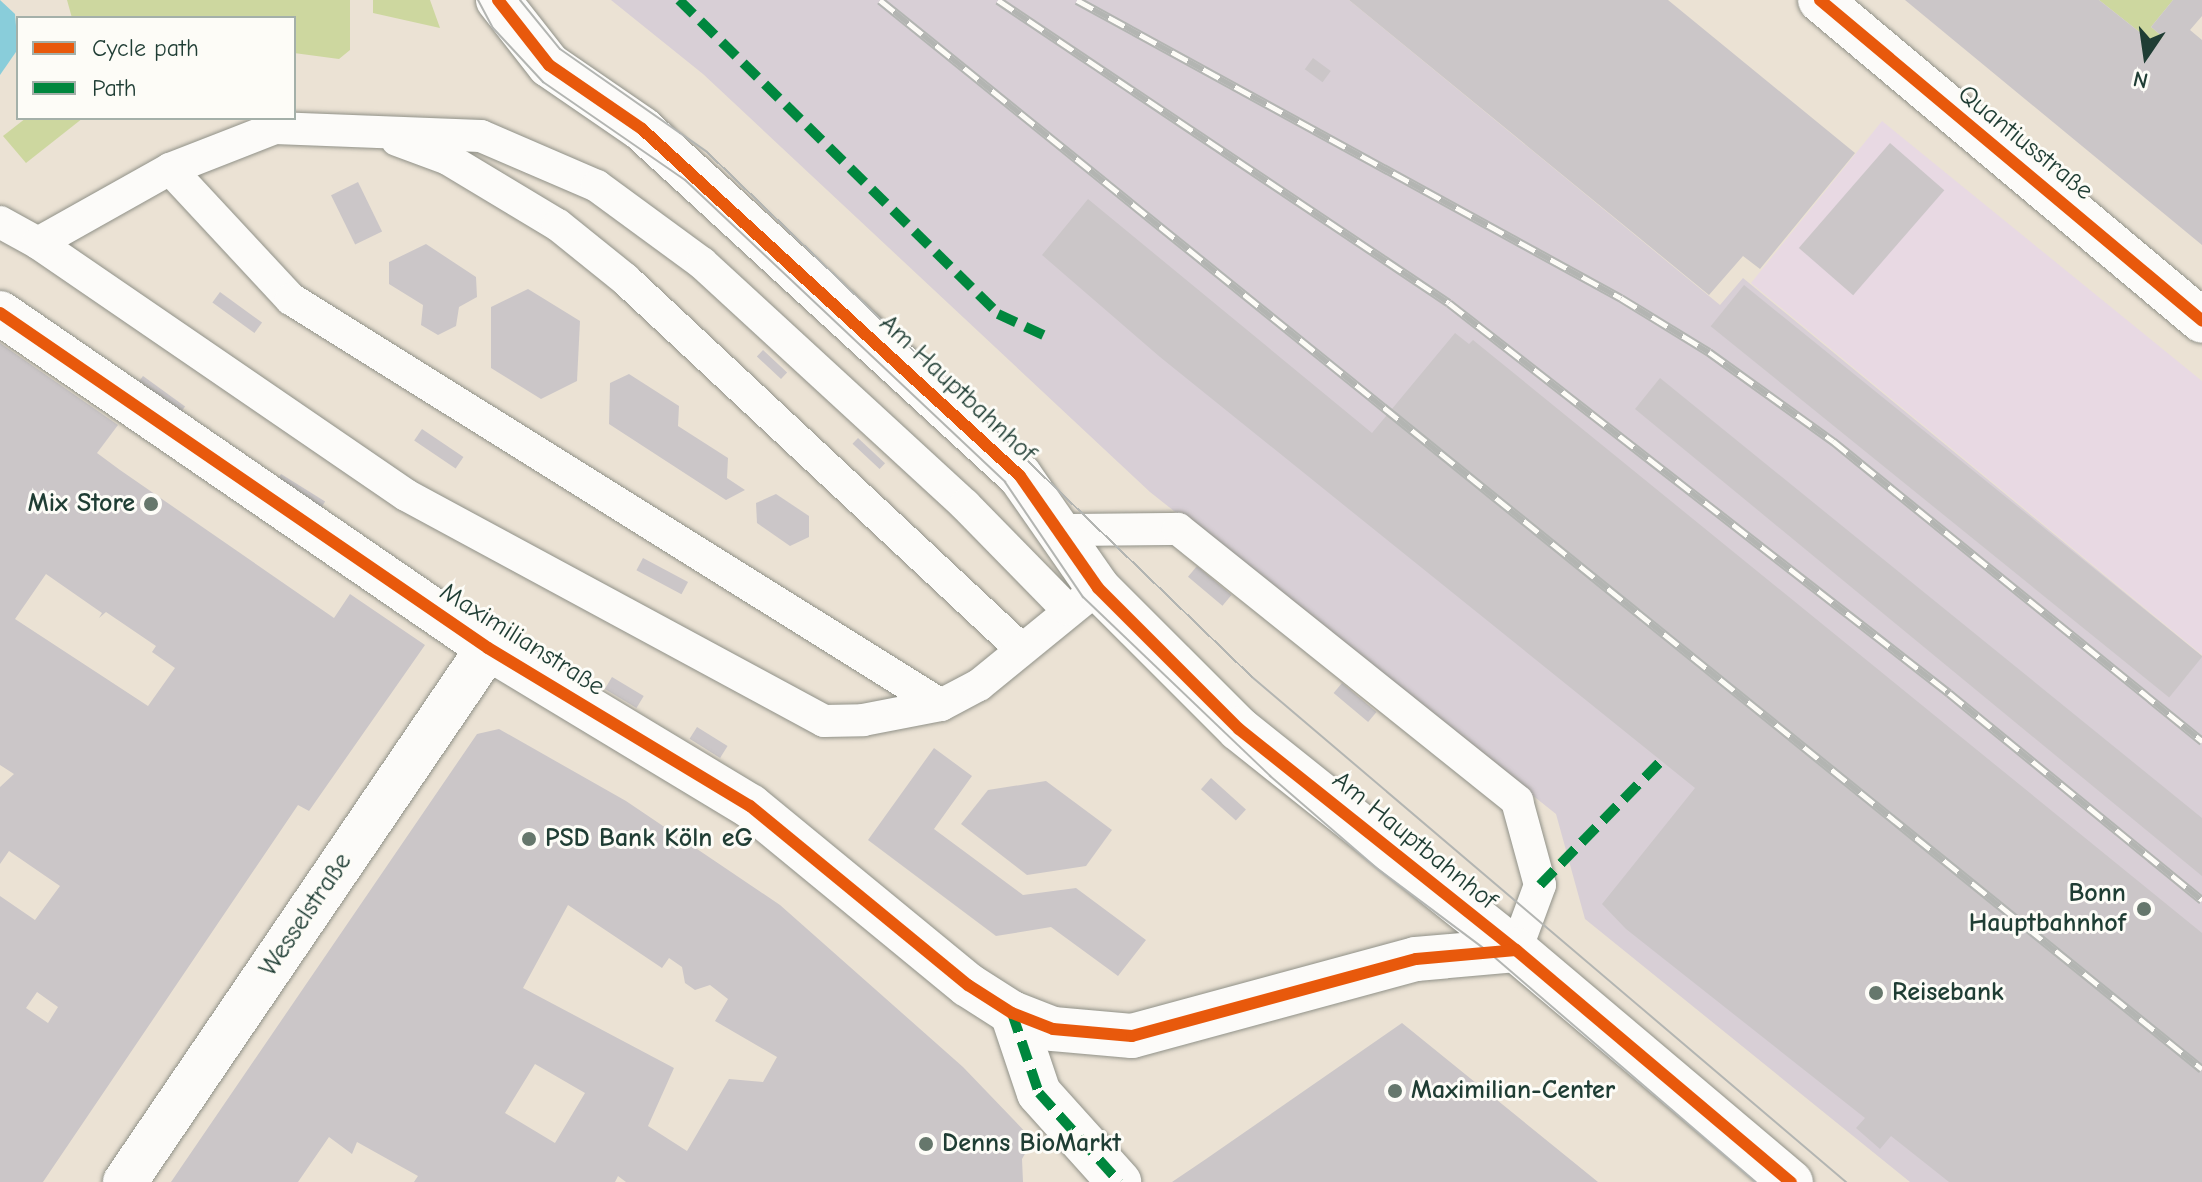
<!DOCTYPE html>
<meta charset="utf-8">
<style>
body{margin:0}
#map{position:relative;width:2202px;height:1182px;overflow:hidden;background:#ebe2d4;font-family:"Comic Neue",sans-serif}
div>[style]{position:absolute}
.built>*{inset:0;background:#e8d9e3}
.industrial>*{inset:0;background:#d8cfd6}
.green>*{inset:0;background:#cdd79f}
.water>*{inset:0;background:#89cdda}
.building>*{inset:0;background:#cbc6c8;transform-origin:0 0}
.roads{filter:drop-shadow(0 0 2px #909188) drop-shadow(0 0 2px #909188)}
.service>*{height:32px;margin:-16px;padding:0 16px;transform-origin:16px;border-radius:16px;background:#fcfbf9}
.pedestrian>*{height:44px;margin:-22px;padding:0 22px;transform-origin:22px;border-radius:22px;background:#fcfbf9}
.minor>*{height:44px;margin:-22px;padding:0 22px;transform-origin:22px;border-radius:22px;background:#fcfbf9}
.tertiary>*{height:44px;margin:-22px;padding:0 22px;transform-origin:22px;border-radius:22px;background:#fcfbf9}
.tram>*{height:2px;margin:-1px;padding:0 1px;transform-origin:1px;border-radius:1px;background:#b3b5b2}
.rail>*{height:9px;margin-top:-4.5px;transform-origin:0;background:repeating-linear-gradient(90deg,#fdfcf7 0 18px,#b3b5b2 0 36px);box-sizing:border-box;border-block:2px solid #b3b5b2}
.quiet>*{height:10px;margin-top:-5px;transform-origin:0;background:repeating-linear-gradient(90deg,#00873e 0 20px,transparent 0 30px)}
.cycleway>*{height:12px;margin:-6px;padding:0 6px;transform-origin:6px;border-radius:6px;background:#e8590c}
.dots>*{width:22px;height:22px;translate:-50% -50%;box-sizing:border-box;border:4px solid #fdfcf7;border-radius:50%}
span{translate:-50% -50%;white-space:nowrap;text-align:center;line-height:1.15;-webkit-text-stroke:6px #fdfcf7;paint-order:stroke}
.street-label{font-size:26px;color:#1f3d34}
.poi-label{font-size:26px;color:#1f3d34;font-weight:700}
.right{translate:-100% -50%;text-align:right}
.left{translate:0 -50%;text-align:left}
.legend{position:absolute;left:16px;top:16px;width:280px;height:104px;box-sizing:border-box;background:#fdfcf7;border:2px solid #a4b0a9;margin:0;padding:10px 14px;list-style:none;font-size:24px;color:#1f3d34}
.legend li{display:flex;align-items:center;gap:16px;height:40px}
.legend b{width:40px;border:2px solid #a4b0a9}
.north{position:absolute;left:2106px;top:16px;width:80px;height:80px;-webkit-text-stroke:6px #fdfcf7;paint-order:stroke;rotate:193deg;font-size:22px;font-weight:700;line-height:32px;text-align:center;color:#1f3d34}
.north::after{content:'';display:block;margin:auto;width:28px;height:36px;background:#1f3d34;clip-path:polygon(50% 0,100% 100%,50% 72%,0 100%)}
</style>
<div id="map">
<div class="built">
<i style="clip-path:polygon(1882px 121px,2202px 381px,2202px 655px,1751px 283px)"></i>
</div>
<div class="industrial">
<i style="clip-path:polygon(611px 0,1349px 0,1720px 305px,1743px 278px,2202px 656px,2202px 1182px,1910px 1182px,1585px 919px,1556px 814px,1150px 492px,703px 74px)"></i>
</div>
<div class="green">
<i style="clip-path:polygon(67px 0,350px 0,350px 50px,339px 59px,294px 53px,294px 18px,72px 18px)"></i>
<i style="clip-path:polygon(373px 0,430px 0,440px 28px,373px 13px)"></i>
<i style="clip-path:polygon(2099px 0,2173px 0,2151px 27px,2163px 37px,2156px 45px)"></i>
<i style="clip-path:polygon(26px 118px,83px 118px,26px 163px,3px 136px)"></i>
</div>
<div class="water">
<i style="clip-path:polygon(0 0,15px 14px,18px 49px,0 75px)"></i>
</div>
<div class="building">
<i style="clip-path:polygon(1349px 0,1668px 0,1855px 153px,1760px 269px,1743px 256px,1709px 295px)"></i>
<i style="clip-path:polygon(1905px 0,2099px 0,2156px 45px,2163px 37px,2151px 27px,2173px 0,2202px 0,2202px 16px,2190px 30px,2202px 40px,2202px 245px)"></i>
<i style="left:1313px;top:58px;width:22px;height:14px;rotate:36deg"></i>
<i style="left:1890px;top:143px;width:72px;height:139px;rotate:41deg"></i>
<i style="left:358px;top:182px;width:55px;height:30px;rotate:64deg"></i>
<i style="clip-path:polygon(1088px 199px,1372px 433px,1455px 333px,1469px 344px,1473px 340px,2202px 933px,2202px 1182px,1949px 1182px,1891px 1136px,1880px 1149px,1856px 1128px,1865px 1118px,1626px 929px,1602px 904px,1695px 788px,1160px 357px,1042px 255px)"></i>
<i style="clip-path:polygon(426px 244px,476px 277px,477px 297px,459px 307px,456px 326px,438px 335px,421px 325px,423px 305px,389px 284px,389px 262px)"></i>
<i style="left:1744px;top:285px;width:590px;height:53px;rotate:39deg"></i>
<i style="clip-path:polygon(528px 289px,580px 321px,577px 381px,541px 399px,491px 368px,491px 307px)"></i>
<i style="left:220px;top:292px;width:52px;height:13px;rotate:36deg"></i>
<i style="clip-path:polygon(evenodd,0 343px,118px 425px,97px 453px,120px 470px,334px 618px,350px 594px,425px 645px,309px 811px,298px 805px,43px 1182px,0 1182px,0 896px,35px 920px,60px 886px,9px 851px,0 864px,0 787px,14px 774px,0 765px,0 343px,46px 574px,102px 613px,99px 618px,106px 612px,156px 646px,152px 652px,175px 668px,148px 706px,15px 619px,46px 574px,0 343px,37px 992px,58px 1007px,48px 1023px,26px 1008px,37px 992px)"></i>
<i style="left:763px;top:350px;width:33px;height:9px;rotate:43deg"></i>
<i style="clip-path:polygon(629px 374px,679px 406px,678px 426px,728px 458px,727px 478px,745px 490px,726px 500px,609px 424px,610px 383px)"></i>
<i style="left:143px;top:376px;width:52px;height:14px;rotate:36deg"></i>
<i style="clip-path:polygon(1660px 378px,2202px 818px,2202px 876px,1635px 409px)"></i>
<i style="left:422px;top:429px;width:50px;height:14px;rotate:34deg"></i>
<i style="left:858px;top:438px;width:37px;height:8px;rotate:43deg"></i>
<i style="left:281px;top:474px;width:52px;height:13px;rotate:32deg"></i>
<i style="clip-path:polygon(776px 494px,809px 516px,809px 537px,790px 546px,757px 523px,756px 503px)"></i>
<i style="left:643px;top:558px;width:51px;height:14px;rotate:28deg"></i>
<i style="left:1197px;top:566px;width:45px;height:14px;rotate:40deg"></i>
<i style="left:612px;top:677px;width:37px;height:14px;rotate:31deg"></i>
<i style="left:1342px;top:683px;width:45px;height:13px;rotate:40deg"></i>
<i style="left:697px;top:727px;width:36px;height:14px;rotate:32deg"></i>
<i style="clip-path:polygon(evenodd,499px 729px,626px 801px,780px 905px,963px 1067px,1033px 1140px,1022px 1159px,1023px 1182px,626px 1182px,618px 1176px,615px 1182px,414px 1182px,418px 1176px,357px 1142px,352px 1154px,329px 1137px,298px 1182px,171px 1182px,477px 734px,499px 729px,568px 905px,662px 968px,669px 958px,682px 967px,685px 983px,695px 990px,710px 985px,728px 999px,715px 1021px,777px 1057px,763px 1082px,729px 1079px,687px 1151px,648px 1126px,674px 1068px,523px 988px,568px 905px,499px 729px,535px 1064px,585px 1093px,555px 1143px,505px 1113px,535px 1064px)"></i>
<i style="clip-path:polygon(934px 748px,972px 776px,934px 829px,1023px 895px,1076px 888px,1146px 940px,1118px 976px,1051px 927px,996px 936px,868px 840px)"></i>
<i style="left:1211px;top:778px;width:47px;height:15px;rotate:42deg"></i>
<i style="clip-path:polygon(1046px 781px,1112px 830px,1086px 866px,1027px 875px,961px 824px,988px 790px)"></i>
<i style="clip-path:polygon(1402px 1023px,1598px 1182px,1172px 1182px,1206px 1159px)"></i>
</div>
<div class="roads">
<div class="service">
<i style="left:397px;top:140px;width:54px;rotate:20.4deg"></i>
<i style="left:448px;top:159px;width:128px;rotate:31deg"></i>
<i style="left:558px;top:225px;width:86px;rotate:38.9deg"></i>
<i style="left:625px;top:279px;width:541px;rotate:43.05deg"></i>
<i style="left:170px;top:169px;width:178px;rotate:47.1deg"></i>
<i style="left:291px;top:299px;width:766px;rotate:31.99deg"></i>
<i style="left:0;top:222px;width:43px;rotate:28.9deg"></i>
<i style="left:38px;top:243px;width:446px;rotate:34.4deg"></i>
<i style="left:406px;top:495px;width:475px;rotate:28.4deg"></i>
<i style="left:824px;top:721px;width:39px;rotate:-1deg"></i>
<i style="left:863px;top:720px;width:79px;rotate:-10.9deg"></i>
<i style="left:941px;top:705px;width:43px;rotate:-27.8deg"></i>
<i style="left:979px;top:685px;width:154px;rotate:-39.2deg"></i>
<i style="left:38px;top:243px;width:151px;rotate:-29.3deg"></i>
<i style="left:170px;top:169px;width:113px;rotate:-21.3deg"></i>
<i style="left:275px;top:128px;width:206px;rotate:2.2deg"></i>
<i style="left:481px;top:136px;width:126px;rotate:23.3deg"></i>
<i style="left:597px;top:186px;width:130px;rotate:36.3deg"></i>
<i style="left:702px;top:263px;width:357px;rotate:42.6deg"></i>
<i style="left:965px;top:505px;width:146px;rotate:45.6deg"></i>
<i style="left:1061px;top:530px;width:117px;rotate:-0.5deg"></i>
<i style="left:1178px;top:529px;width:435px;rotate:38.7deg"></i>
<i style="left:1517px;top:801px;width:87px;rotate:74.7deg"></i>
<i style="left:1540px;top:885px;width:69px;rotate:110.3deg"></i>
</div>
<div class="pedestrian">
<i style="left:488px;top:648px;width:306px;rotate:31.1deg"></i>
<i style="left:750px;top:806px;width:282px;rotate:39.4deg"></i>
<i style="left:968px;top:985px;width:52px;rotate:32.5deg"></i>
<i style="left:1012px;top:1013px;width:44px;rotate:21.3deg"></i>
<i style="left:1053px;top:1029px;width:79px;rotate:5.1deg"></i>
<i style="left:1132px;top:1036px;width:294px;rotate:-15.2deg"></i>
<i style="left:1416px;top:959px;width:100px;rotate:-5.1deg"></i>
<i style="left:1012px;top:1013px;width:84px;rotate:71.4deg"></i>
<i style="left:1039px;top:1093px;width:120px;rotate:48deg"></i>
</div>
<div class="minor">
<i style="left:498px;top:0;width:83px;rotate:51.9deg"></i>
<i style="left:549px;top:65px;width:113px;rotate:34.5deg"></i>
<i style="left:642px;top:129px;width:513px;rotate:42.55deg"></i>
<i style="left:1020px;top:476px;width:136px;rotate:55.1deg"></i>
<i style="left:1098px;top:588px;width:199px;rotate:45deg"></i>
<i style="left:1239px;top:729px;width:354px;rotate:38.6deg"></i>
<i style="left:1820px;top:0;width:499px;rotate:40deg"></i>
<i style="left:0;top:313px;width:592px;rotate:34.47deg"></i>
<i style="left:488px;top:648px;width:646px;rotate:124.21deg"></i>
</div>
<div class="tertiary">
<i style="left:1516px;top:950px;width:360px;rotate:40.2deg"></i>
</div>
</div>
<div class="tram">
<i style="left:478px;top:0;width:32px;rotate:62deg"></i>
<i style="left:493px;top:28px;width:74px;rotate:47.2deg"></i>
<i style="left:543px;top:82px;width:173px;rotate:34.6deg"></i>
<i style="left:685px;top:180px;width:440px;rotate:43.3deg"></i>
<i style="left:1005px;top:482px;width:139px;rotate:55.9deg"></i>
<i style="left:1083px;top:597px;width:259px;rotate:43.7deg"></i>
<i style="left:1270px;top:776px;width:144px;rotate:40.8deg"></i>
<i style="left:1379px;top:870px;width:134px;rotate:36.8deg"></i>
<i style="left:1486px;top:950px;width:356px;rotate:40.7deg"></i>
<i style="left:520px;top:0;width:63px;rotate:50.8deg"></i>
<i style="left:560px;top:49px;width:179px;rotate:35deg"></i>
<i style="left:707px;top:152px;width:757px;rotate:43.93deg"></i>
<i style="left:1252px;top:677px;width:780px;rotate:40.37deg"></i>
</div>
<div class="rail">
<i style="left:880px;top:0;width:1700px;rotate:38.96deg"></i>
<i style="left:998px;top:0;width:543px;rotate:33.89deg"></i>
<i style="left:1449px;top:303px;width:634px;rotate:37.95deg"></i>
<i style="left:1949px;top:693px;width:327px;rotate:39.3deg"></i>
<i style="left:1077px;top:0;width:620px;rotate:28.71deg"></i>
<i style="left:1621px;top:298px;width:103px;rotate:31.5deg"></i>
<i style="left:1709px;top:352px;width:153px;rotate:35.7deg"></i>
<i style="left:1833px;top:441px;width:476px;rotate:39.1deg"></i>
</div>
<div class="quiet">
<i style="left:679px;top:0;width:448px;rotate:44.5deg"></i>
<i style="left:998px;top:314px;width:60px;rotate:24.8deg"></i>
<i style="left:1540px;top:885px;width:172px;rotate:-45.7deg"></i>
<i style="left:1012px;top:1013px;width:84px;rotate:71.4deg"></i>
<i style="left:1039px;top:1093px;width:120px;rotate:48deg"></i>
</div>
<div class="cycleway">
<i style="left:498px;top:0;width:83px;rotate:51.9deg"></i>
<i style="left:549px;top:65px;width:113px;rotate:34.5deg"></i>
<i style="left:642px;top:129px;width:513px;rotate:42.55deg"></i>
<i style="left:1020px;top:476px;width:136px;rotate:55.1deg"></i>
<i style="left:1098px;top:588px;width:199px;rotate:45deg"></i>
<i style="left:1239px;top:729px;width:354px;rotate:38.6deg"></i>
<i style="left:1516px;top:950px;width:360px;rotate:40.2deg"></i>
<i style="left:1820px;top:0;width:499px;rotate:40deg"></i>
<i style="left:0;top:313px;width:592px;rotate:34.47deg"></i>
<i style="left:488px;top:648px;width:306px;rotate:31.1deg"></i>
<i style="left:750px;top:806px;width:282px;rotate:39.4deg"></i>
<i style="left:968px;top:985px;width:52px;rotate:32.5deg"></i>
<i style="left:1012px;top:1013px;width:44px;rotate:21.3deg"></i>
<i style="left:1053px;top:1029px;width:79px;rotate:5.1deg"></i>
<i style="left:1132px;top:1036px;width:294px;rotate:-15.2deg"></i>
<i style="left:1416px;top:959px;width:100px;rotate:-5.1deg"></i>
</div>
<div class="dots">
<i style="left:151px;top:504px;background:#66776c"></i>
<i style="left:529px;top:839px;background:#66776c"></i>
<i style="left:2144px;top:909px;background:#66776c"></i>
<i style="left:1876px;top:993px;background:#66776c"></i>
<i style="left:1395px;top:1091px;background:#66776c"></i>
<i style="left:926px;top:1144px;background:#66776c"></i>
</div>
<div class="street-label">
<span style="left:2025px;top:143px;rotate:39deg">Quantiusstraße</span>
<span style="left:957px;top:389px;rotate:43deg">Am Hauptbahnhof</span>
<span style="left:522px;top:640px;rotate:32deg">Maximilianstraße</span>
<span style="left:1414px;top:841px;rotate:39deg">Am Hauptbahnhof</span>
<span style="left:306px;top:915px;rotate:-56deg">Wesselstraße</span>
</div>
<div class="poi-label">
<span class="right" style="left:135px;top:504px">Mix Store</span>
<span class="left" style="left:545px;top:839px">PSD Bank Köln eG</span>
<span class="right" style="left:2126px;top:909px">Bonn<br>Hauptbahnhof</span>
<span class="left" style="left:1892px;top:993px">Reisebank</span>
<span class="left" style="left:1411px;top:1091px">Maximilian-Center</span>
<span class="left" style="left:942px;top:1144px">Denns BioMarkt</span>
</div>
<ul class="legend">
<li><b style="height:10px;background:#e8590c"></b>Cycle path</li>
<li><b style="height:10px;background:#00873e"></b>Path</li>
</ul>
<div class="north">N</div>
</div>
